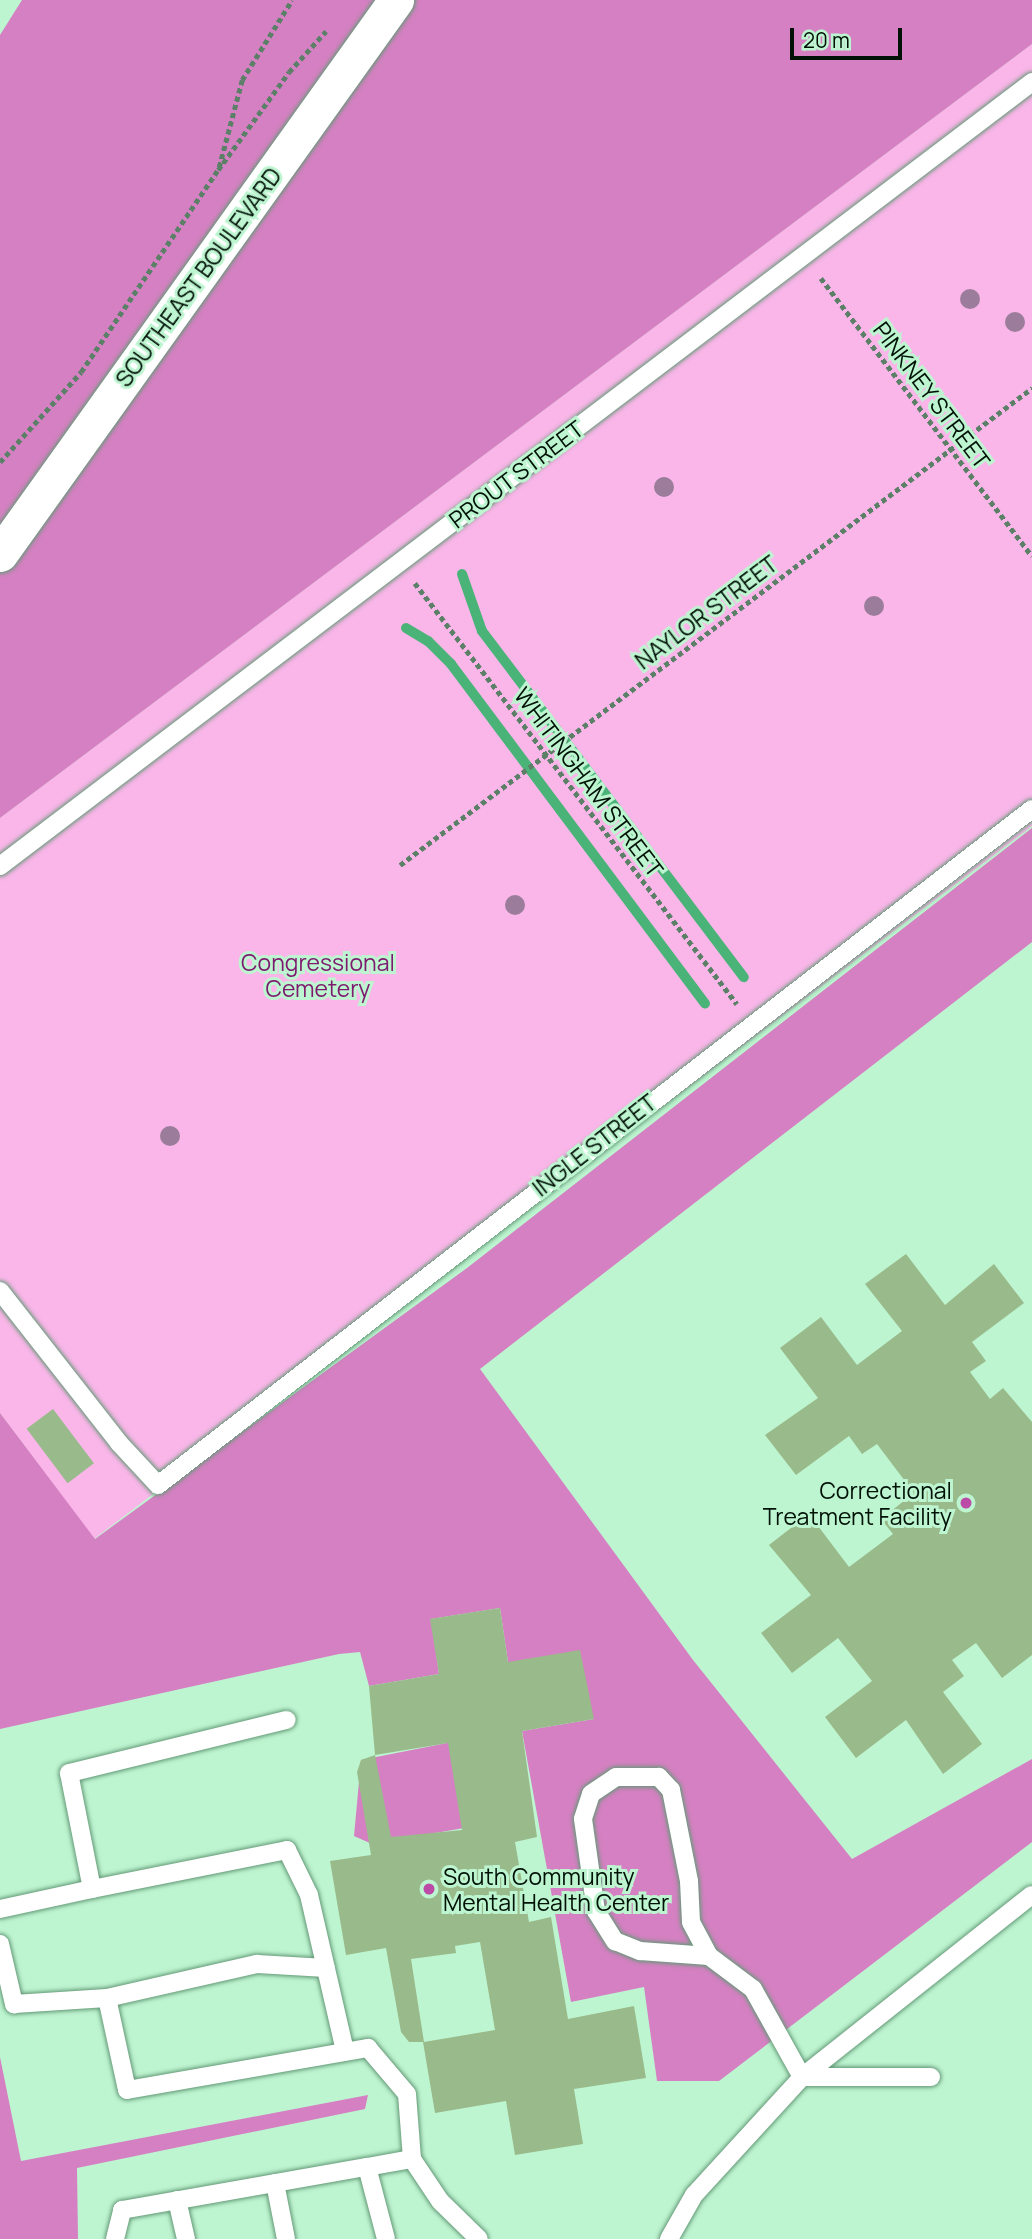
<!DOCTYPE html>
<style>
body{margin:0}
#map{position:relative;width:1032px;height:2239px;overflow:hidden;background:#bef5d1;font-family:Manrope,sans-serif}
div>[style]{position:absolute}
.green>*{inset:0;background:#fab6e9}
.forest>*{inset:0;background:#d580c2}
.stream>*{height:10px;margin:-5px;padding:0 5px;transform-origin:5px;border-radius:5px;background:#4ab478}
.building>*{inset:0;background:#99ba8a;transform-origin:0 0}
.path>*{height:4.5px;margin-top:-2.25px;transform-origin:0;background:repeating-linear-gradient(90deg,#5c7f68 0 5px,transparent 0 8.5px)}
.roads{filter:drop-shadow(0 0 2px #649977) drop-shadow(0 0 2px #649977)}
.service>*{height:18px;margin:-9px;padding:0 9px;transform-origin:9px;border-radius:9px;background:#fff}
.minor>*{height:35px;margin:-17.5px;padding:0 17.5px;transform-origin:17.5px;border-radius:17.5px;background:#fff}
.trees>*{width:20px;height:20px;margin:-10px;border-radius:50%;background:#9b7d9b}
.dots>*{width:19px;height:19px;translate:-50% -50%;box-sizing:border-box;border:4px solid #bef5d1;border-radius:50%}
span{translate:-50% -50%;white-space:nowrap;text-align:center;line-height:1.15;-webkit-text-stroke:6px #bef5d1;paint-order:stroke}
.street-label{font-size:23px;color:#001106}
.park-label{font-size:23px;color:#7e1a6e}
.poi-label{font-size:23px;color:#001106}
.right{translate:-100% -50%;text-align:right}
.left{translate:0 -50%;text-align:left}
.scale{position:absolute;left:790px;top:28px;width:112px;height:32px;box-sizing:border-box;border:4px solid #001106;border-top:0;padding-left:9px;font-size:21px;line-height:24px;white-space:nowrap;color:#001106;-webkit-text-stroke:5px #bef5d1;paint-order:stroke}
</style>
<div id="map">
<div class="green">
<i style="clip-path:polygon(1032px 44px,1032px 826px,94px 1539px,0 1413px,0 818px)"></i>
</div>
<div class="forest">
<i style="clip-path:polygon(22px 0,1032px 0,1032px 44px,0 818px,0 35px)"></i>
<i style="clip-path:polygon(1032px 828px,1032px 942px,480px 1369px,693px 1660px,852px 1859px,1032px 1759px,1032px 1842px,719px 2081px,657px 2081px,644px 1987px,571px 2002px,522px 1731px,594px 1719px,508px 1662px,500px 1608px,431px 1619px,439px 1674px,369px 1686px,360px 1652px,339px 1654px,0 1729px,0 1413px,95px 1539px,467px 1268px)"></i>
<i style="clip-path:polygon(452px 1742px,464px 1828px,372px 1844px,354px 1836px,361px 1760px)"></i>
<i style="clip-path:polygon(0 2057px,21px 2161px,368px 2095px,365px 2109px,77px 2168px,78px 2239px,0 2239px)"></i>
</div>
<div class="stream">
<i style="left:462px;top:574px;width:60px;rotate:70.7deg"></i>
<i style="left:482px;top:631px;width:434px;rotate:52.9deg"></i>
<i style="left:406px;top:628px;width:26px;rotate:31deg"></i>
<i style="left:428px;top:641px;width:33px;rotate:45deg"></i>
<i style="left:451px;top:664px;width:424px;rotate:53.2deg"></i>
</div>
<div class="building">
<i style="clip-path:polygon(906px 1254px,945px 1305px,994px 1264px,1024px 1303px,972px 1342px,986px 1361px,970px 1372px,990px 1399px,1003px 1388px,1032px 1422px,1032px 1655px,1002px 1678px,976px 1643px,952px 1660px,964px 1676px,943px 1692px,982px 1744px,943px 1774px,906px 1720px,856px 1758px,825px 1717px,872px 1681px,838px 1638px,792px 1673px,761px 1633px,811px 1595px,769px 1545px,809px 1514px,849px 1567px,893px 1534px,881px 1519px,914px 1493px,877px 1444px,862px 1454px,849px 1436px,796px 1475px,765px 1435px,818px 1398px,780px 1348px,821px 1317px,857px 1365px,902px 1331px,865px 1284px)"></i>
<i style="left:53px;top:1409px;width:68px;height:33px;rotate:53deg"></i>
<i style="clip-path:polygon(evenodd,500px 1608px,508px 1662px,580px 1650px,594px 1719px,522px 1731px,537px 1837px,515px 1842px,529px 1922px,551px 1917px,568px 2019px,634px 2006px,646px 2078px,574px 2089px,583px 2144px,515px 2155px,506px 2101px,435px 2113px,423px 2042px,409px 2042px,401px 2032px,386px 1948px,346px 1955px,330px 1861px,371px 1855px,357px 1772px,361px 1760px,375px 1755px,369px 1686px,439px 1674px,430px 1619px,500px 1608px,448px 1743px,462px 1830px,391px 1837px,375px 1755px,448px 1743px,500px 1608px,480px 1942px,495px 2030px,424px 2042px,411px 1959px,456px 1953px,455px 1946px,480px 1942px)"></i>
</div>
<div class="path">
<i style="left:219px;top:167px;width:90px;rotate:-75.2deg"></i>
<i style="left:242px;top:80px;width:94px;rotate:-58deg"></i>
<i style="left:821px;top:278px;width:349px;rotate:52.8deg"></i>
<i style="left:0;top:462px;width:121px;rotate:-48deg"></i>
<i style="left:81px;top:372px;width:244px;rotate:-55.9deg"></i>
<i style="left:218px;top:170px;width:121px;rotate:-54.1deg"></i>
<i style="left:289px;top:72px;width:55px;rotate:-47.9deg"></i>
<i style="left:415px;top:583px;width:530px;rotate:52.59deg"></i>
<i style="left:400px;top:865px;width:792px;rotate:-37.04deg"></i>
</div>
<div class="roads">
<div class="service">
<i style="left:0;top:866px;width:1296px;rotate:-37.22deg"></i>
<i style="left:0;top:1291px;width:193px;rotate:51.9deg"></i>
<i style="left:119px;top:1443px;width:57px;rotate:47.1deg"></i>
<i style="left:158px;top:1485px;width:1105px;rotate:-37.72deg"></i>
<i style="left:92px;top:1889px;width:199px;rotate:-11.3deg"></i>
<i style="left:287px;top:1850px;width:50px;rotate:63.9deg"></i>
<i style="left:309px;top:1895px;width:160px;rotate:77deg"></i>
<i style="left:0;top:1909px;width:94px;rotate:-12.3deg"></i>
<i style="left:92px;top:1889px;width:118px;rotate:-101.2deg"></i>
<i style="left:69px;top:1773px;width:224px;rotate:-13.7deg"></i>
<i style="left:0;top:1944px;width:62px;rotate:76.9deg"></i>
<i style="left:14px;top:2004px;width:93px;rotate:-3.7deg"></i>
<i style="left:107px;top:1998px;width:94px;rotate:77.7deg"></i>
<i style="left:127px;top:2090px;width:245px;rotate:-9.9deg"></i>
<i style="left:368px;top:2048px;width:60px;rotate:49.7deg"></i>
<i style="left:407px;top:2094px;width:65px;rotate:85.6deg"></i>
<i style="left:412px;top:2159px;width:50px;rotate:56.3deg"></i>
<i style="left:440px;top:2201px;width:54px;rotate:44.3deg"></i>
<i style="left:709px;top:1956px;width:38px;rotate:-118deg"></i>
<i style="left:691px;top:1922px;width:41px;rotate:-92.8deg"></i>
<i style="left:689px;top:1881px;width:93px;rotate:-101.2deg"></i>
<i style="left:671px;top:1790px;width:18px;rotate:-133deg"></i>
<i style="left:659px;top:1777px;width:43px;rotate:180deg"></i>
<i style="left:616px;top:1777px;width:30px;rotate:146deg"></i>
<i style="left:591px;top:1794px;width:26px;rotate:108deg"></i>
<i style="left:583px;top:1819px;width:93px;rotate:82deg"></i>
<i style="left:596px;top:1911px;width:36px;rotate:58deg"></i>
<i style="left:615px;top:1941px;width:27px;rotate:22deg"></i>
<i style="left:640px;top:1951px;width:69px;rotate:4.1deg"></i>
<i style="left:709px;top:1956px;width:55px;rotate:36.9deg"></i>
<i style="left:753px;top:1989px;width:101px;rotate:60.9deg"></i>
<i style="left:107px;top:1998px;width:154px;rotate:-12.8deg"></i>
<i style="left:257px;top:1964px;width:69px;rotate:3.3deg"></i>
<i style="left:802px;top:2077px;width:129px"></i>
<i style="left:367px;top:2167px;width:46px;rotate:-10.1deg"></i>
<i style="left:275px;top:2183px;width:57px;rotate:78.9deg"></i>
<i style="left:177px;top:2200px;width:40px;rotate:77deg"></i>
<i style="left:115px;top:2239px;width:30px;rotate:-76deg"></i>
<i style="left:122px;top:2210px;width:249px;rotate:-10deg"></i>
<i style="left:367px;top:2167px;width:74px;rotate:75.2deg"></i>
<i style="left:669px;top:2239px;width:51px;rotate:-60.4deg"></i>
<i style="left:694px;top:2195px;width:160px;rotate:-47.5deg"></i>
<i style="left:802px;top:2077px;width:293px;rotate:-38.4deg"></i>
</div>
<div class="minor">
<i style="left:0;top:554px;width:681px;rotate:-54.44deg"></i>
</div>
</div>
<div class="trees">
<i style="left:970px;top:299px"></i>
<i style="left:1015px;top:322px"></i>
<i style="left:664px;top:487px"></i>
<i style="left:874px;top:606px"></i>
<i style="left:515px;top:905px"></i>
<i style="left:170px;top:1136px"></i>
</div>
<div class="dots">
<i style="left:966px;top:1503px;background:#bc4ba7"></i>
<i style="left:429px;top:1889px;background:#bc4ba7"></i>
</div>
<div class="street-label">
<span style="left:198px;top:277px;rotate:-54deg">SOUTHEAST BOULEVARD</span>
<span style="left:932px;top:395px;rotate:53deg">PINKNEY STREET</span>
<span style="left:516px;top:474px;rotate:-37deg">PROUT STREET</span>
<span style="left:706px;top:612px;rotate:-37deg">NAYLOR STREET</span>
<span style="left:589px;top:782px;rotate:53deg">WHITINGHAM STREET</span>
<span style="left:594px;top:1145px;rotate:-38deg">INGLE STREET</span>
</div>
<div class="park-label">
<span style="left:318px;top:975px">Congressional<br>Cemetery</span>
</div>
<div class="poi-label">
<span class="right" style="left:952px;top:1503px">Correctional<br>Treatment Facility</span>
<span class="left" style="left:443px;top:1889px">South Community<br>Mental Health Center</span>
</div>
<div class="scale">20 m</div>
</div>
